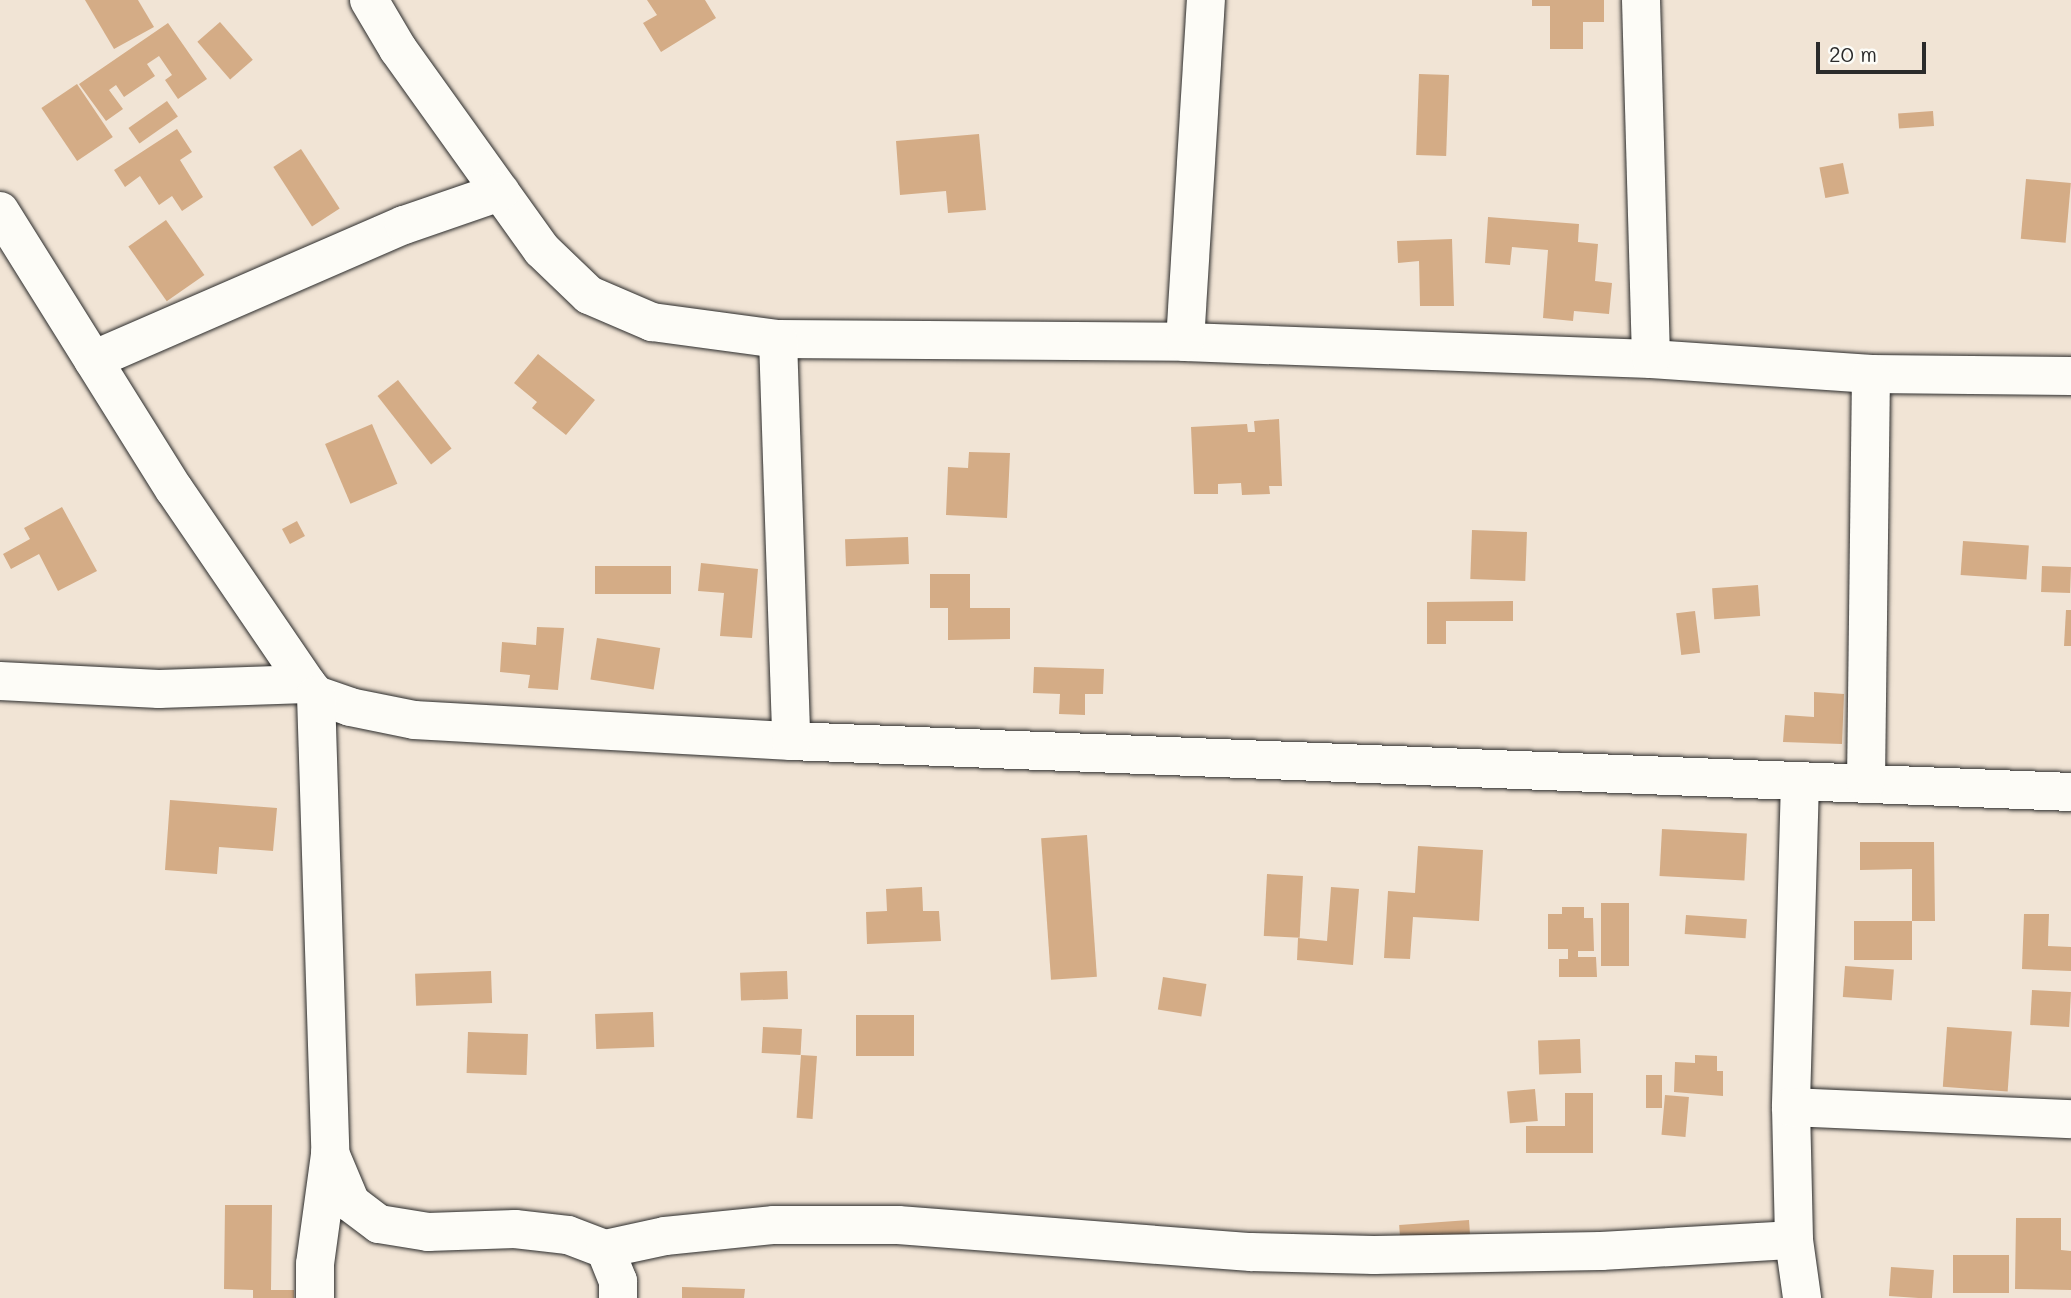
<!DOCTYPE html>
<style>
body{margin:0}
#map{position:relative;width:2071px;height:1298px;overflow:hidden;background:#f1e4d5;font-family:Mali,sans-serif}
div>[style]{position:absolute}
.building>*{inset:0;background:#d4ac86;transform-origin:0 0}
.roads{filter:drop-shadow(0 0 2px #2b2b2b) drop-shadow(0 0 2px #2b2b2b)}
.minor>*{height:38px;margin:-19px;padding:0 19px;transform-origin:19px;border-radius:19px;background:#fdfcf7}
span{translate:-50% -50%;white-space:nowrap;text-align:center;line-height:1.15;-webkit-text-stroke:5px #fdfcf7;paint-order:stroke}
.scale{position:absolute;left:1816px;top:42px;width:110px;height:32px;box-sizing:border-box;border:4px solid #2b2b2b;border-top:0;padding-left:9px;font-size:21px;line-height:24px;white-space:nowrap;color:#2b2b2b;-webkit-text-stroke:5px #fdfcf7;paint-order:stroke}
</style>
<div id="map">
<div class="building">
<i style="clip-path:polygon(85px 0,138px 0,154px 27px,114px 49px)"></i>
<i style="clip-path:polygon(647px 0,705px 0,716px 18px,661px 52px,643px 23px,657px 15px)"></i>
<i style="clip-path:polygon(1532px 0,1604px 0,1604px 22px,1583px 22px,1583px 49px,1550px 49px,1550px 6px,1532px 6px)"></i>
<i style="left:220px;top:22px;width:50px;height:30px;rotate:49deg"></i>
<i style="clip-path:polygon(168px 23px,207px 79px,178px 99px,165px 80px,172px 75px,159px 56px,147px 64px,155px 76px,124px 97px,116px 85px,109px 90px,123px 109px,106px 121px,79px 84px)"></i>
<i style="left:1419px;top:74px;width:30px;height:81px;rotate:2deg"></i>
<i style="left:77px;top:84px;width:64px;height:43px;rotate:56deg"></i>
<i style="left:167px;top:101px;width:19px;height:47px;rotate:55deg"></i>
<i style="left:1933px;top:111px;width:15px;height:35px;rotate:86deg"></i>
<i style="clip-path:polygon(177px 129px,192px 152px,180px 160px,203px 197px,182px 211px,172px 196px,159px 205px,140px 176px,125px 187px,114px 170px)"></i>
<i style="clip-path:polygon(979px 134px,986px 210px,948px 213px,946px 191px,900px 195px,896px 141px)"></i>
<i style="left:301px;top:149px;width:71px;height:33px;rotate:57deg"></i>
<i style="left:1843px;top:163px;width:31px;height:24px;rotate:79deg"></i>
<i style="left:2026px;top:179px;width:45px;height:60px;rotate:5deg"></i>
<i style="clip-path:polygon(1488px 217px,1579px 224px,1578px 242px,1598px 244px,1595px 281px,1612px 283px,1609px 314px,1574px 311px,1573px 321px,1543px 318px,1548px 250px,1512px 247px,1510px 265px,1485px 263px)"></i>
<i style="left:166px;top:220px;width:67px;height:46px;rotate:55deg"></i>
<i style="clip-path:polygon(1452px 239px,1454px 306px,1420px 306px,1419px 261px,1398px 263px,1397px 241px)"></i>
<i style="clip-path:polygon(538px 354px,595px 400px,566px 435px,532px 408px,537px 402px,514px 383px)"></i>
<i style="left:398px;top:380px;width:87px;height:26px;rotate:52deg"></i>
<i style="clip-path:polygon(1279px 419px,1282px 486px,1269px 486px,1270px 494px,1242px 495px,1241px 483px,1218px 484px,1218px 494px,1194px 494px,1191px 427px,1247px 424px,1248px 432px,1255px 432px,1254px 421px)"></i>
<i style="left:372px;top:424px;width:65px;height:51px;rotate:67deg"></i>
<i style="clip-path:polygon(969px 452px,1010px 453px,1007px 518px,946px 515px,948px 467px,968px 468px)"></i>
<i style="clip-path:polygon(62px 507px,97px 571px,58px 591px,39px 554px,11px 569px,3px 554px,30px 539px,24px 528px)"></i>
<i style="left:297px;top:521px;width:17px;height:17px;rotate:62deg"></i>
<i style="left:1472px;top:530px;width:55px;height:49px;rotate:2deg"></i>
<i style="left:908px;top:537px;width:27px;height:63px;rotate:88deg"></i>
<i style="left:1963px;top:541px;width:66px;height:34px;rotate:4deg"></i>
<i style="clip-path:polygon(701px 563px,758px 569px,752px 638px,720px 636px,724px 593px,698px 591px)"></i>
<i style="left:671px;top:566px;width:28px;height:76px;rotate:90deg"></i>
<i style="left:2042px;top:566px;width:29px;height:26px;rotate:2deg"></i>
<i style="clip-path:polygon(930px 574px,970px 574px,970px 608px,1010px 608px,1010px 639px,948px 640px,948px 608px,930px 608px)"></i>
<i style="left:1758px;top:585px;width:31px;height:46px;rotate:86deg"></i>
<i style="clip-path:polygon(1513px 601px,1513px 621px,1446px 621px,1446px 644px,1427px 644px,1427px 602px)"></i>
<i style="clip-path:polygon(2066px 610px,2071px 610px,2071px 646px,2064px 646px)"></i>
<i style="left:1695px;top:611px;width:42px;height:19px;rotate:83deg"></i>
<i style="clip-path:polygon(537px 627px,564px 628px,558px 690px,528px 688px,530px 675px,500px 672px,502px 642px,536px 645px)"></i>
<i style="left:597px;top:638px;width:64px;height:42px;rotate:9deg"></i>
<i style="clip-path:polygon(1034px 667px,1104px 669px,1103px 694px,1085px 694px,1085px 715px,1059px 714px,1060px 694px,1033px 693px)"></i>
<i style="clip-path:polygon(1814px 692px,1844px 694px,1842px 744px,1783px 742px,1785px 715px,1814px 717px)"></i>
<i style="clip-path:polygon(170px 800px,277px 808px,273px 851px,219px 847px,217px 874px,165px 870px)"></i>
<i style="left:1662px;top:829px;width:85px;height:47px;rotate:3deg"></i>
<i style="left:1087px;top:835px;width:142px;height:46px;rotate:86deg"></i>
<i style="clip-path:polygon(1860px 842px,1934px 842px,1935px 921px,1912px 921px,1912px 869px,1860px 870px)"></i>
<i style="clip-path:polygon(1418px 846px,1483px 850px,1479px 921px,1413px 917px,1410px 959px,1384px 958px,1388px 891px,1415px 893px)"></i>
<i style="left:1267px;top:874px;width:36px;height:62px;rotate:3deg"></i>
<i style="clip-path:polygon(922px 887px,923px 911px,939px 911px,941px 941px,867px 944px,866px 912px,887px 911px,886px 889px)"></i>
<i style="clip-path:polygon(1331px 887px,1359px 889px,1353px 965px,1297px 960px,1298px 938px,1327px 941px)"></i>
<i style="left:1601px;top:903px;width:28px;height:63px"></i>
<i style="clip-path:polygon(1562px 907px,1584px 907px,1584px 918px,1593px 918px,1594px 951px,1578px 951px,1578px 957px,1596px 957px,1597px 977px,1559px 977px,1559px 959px,1568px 959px,1568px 949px,1548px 949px,1548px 914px,1562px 914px)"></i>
<i style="clip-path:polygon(2024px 914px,2049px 914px,2048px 946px,2071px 947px,2071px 971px,2022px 969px)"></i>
<i style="left:1686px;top:915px;width:61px;height:19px;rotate:4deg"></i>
<i style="left:1912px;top:921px;width:39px;height:58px;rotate:90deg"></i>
<i style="left:1845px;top:966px;width:49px;height:31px;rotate:4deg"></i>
<i style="left:491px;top:971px;width:32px;height:76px;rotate:88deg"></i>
<i style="left:787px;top:971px;width:28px;height:47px;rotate:88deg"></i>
<i style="left:1163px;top:977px;width:44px;height:33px;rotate:9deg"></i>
<i style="left:2032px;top:990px;width:39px;height:35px;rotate:3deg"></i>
<i style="left:653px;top:1012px;width:35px;height:58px;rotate:88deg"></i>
<i style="left:856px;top:1015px;width:58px;height:41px"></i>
<i style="left:763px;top:1027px;width:39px;height:26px;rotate:3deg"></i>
<i style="left:1947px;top:1027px;width:65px;height:60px;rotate:4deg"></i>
<i style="left:468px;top:1032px;width:60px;height:41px;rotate:2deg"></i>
<i style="left:1580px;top:1039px;width:34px;height:42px;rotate:88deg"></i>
<i style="left:801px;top:1055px;width:16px;height:63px;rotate:4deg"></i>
<i style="clip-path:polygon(1695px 1055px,1717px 1056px,1717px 1071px,1723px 1071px,1723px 1096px,1674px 1092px,1675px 1062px,1695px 1063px)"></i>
<i style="left:1646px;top:1075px;width:16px;height:33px"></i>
<i style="left:1535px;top:1089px;width:32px;height:28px;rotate:85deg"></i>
<i style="clip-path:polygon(1565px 1093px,1593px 1093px,1593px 1153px,1526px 1153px,1526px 1126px,1565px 1126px)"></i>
<i style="left:1665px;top:1095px;width:24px;height:40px;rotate:5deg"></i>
<i style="clip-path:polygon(225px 1205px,272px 1205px,271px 1290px,294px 1290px,294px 1298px,253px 1298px,253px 1290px,224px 1289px)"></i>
<i style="clip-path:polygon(2016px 1218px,2061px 1218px,2061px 1250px,2071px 1251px,2071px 1290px,2015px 1289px)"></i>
<i style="left:1469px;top:1220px;width:28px;height:70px;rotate:86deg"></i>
<i style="left:2009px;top:1255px;width:38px;height:56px;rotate:90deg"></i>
<i style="left:1891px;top:1267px;width:43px;height:29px;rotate:4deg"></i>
<i style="clip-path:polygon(682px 1287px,745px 1289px,744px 1298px,682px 1298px)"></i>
</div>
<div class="roads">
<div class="minor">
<i style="left:369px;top:0;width:57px;rotate:59.4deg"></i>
<i style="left:398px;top:49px;width:247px;rotate:54.4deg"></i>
<i style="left:542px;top:250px;width:65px;rotate:43.8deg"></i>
<i style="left:589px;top:295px;width:69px;rotate:23.2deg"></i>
<i style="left:652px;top:322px;width:127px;rotate:7.7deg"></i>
<i style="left:778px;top:339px;width:407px;rotate:0.4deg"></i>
<i style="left:1185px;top:342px;width:466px;rotate:2.1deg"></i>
<i style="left:1651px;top:359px;width:221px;rotate:3.9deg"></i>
<i style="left:1871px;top:374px;width:200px;rotate:0.6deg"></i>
<i style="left:1641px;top:0;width:359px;rotate:88.4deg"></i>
<i style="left:0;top:211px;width:328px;rotate:58deg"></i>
<i style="left:174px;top:489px;width:236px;rotate:55.7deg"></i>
<i style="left:307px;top:684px;width:14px;rotate:51deg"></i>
<i style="left:316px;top:695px;width:36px;rotate:19deg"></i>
<i style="left:350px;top:707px;width:65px;rotate:11.5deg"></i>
<i style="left:414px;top:720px;width:378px;rotate:3.2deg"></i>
<i style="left:791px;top:741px;width:1281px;rotate:2.28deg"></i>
<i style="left:778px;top:339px;width:402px;rotate:88.1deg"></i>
<i style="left:1185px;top:342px;width:343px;rotate:-86.5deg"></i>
<i style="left:93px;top:360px;width:339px;rotate:-23.5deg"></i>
<i style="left:404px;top:225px;width:102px;rotate:-19deg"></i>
<i style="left:0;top:681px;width:159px;rotate:2.9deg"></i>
<i style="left:159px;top:689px;width:148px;rotate:-1.9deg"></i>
<i style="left:316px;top:695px;width:458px;rotate:88.2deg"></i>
<i style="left:330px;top:1153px;width:54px;rotate:67.2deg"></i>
<i style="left:351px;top:1203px;width:35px;rotate:37deg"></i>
<i style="left:379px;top:1224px;width:50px;rotate:9.3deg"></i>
<i style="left:428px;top:1232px;width:87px;rotate:-2deg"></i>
<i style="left:515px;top:1229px;width:53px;rotate:6.5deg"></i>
<i style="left:568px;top:1235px;width:40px;rotate:21deg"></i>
<i style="left:605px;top:1249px;width:35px;rotate:68deg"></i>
<i style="left:618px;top:1281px;width:17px;rotate:90deg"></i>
<i style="left:1800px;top:781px;width:326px;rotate:91.6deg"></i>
<i style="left:1791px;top:1107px;width:133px;rotate:88.7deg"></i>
<i style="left:1794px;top:1240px;width:59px;rotate:82.1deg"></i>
<i style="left:1866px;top:782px;width:408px;rotate:-89.3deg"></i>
<i style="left:1791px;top:1107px;width:280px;rotate:2.5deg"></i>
<i style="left:605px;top:1249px;width:61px;rotate:-12.2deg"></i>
<i style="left:665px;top:1236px;width:110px;rotate:-5.8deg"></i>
<i style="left:774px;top:1225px;width:124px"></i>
<i style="left:898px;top:1225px;width:354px;rotate:4.4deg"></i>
<i style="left:1251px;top:1252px;width:123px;rotate:1.4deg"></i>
<i style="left:1374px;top:1255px;width:227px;rotate:-1deg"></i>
<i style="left:1601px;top:1251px;width:193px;rotate:-3.3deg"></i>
<i style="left:315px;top:1298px;width:34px;rotate:-90deg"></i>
<i style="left:315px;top:1264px;width:110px;rotate:-82.2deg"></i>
</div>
</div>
<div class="scale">20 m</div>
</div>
